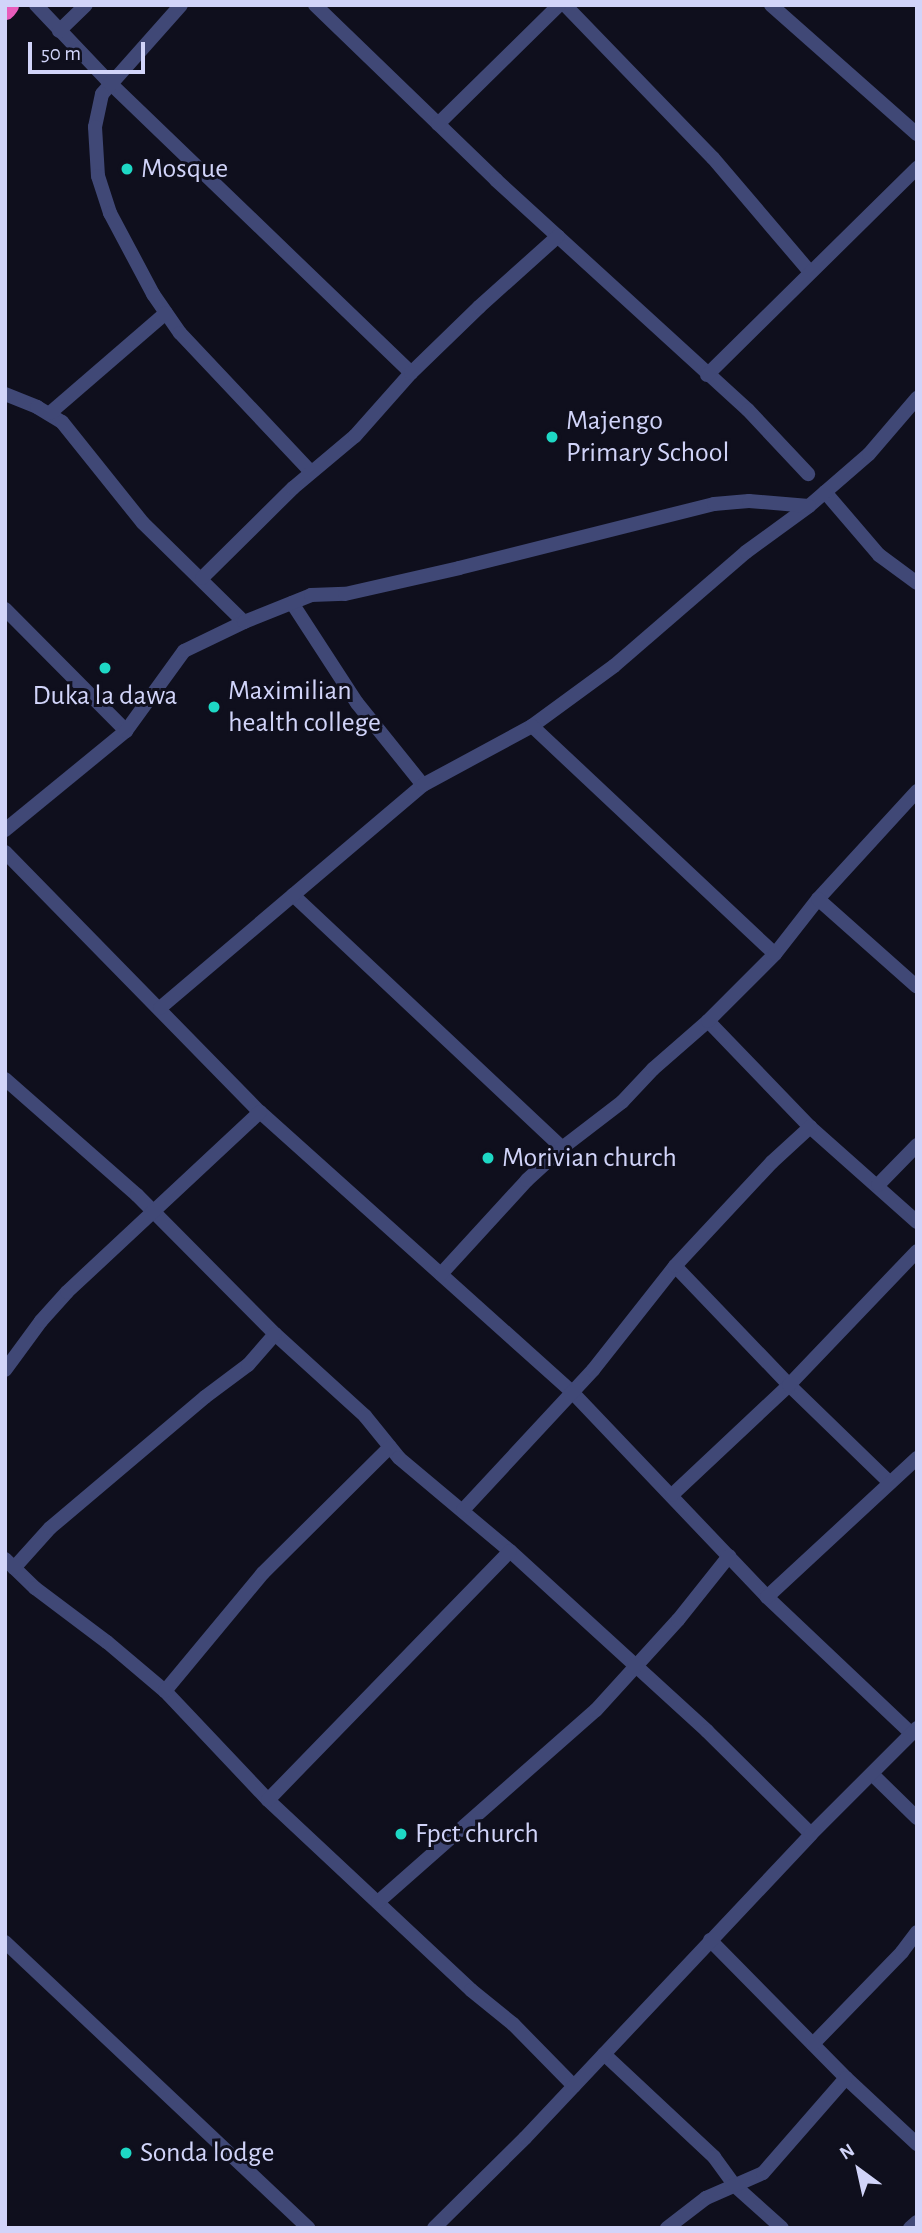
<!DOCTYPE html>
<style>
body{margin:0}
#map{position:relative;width:922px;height:2233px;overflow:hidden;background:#0f0f1d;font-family:"Alegreya Sans",sans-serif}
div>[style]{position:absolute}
.street>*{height:14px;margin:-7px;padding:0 7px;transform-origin:7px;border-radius:7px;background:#404876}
.highway>*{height:21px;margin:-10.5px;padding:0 10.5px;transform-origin:10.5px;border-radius:10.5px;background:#e85cbb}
.dots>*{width:19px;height:19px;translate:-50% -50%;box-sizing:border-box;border:4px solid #0f0f1d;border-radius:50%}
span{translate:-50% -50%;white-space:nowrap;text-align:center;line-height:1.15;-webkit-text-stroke:6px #0f0f1d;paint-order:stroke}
.poi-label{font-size:28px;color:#d1d4f9}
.left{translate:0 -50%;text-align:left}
.frame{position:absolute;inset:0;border:7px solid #d1d4f9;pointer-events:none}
.north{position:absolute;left:824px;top:2135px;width:70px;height:70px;-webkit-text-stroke:5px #0f0f1d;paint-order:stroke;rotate:327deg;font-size:19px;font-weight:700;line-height:28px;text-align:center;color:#d1d4f9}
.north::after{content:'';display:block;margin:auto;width:24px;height:32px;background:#d1d4f9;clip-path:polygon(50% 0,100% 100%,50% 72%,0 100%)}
.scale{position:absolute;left:28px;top:42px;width:117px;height:32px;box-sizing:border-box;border:4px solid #d1d4f9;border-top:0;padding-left:9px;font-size:21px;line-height:24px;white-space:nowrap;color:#d1d4f9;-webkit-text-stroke:5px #0f0f1d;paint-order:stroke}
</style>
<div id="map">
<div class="street">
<i style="left:36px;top:5px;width:108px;rotate:46.5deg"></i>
<i style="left:110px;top:83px;width:418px;rotate:43.9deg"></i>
<i style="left:181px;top:5px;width:119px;rotate:131.6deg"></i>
<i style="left:102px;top:94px;width:34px;rotate:102deg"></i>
<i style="left:95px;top:127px;width:49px;rotate:86.5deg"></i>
<i style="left:98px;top:176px;width:39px;rotate:72deg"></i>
<i style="left:110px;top:213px;width:92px;rotate:62deg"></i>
<i style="left:153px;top:294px;width:47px;rotate:55.3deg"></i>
<i style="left:180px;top:333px;width:191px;rotate:46.7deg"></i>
<i style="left:315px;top:5px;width:252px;rotate:44deg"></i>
<i style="left:496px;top:180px;width:341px;rotate:42.4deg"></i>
<i style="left:748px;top:410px;width:88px;rotate:46.8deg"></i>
<i style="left:565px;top:5px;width:213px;rotate:46deg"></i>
<i style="left:713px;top:158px;width:150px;rotate:49.6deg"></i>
<i style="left:771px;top:5px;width:195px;rotate:41.5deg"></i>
<i style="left:59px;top:31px;width:37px;rotate:-44deg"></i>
<i style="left:438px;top:124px;width:170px;rotate:-44.5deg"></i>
<i style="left:707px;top:375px;width:295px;rotate:-44.6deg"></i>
<i style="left:5px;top:394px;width:35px;rotate:22deg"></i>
<i style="left:37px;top:407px;width:29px;rotate:31deg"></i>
<i style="left:62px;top:422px;width:129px;rotate:51.3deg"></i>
<i style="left:143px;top:523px;width:141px;rotate:44.4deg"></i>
<i style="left:50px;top:413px;width:153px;rotate:-40.8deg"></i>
<i style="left:825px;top:492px;width:83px;rotate:49.4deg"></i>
<i style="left:879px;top:555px;width:47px;rotate:36.4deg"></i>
<i style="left:202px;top:578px;width:128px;rotate:-44.7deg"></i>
<i style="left:293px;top:488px;width:81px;rotate:-40deg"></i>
<i style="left:355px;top:436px;width:84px;rotate:-48.4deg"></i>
<i style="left:411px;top:373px;width:95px;rotate:-44.1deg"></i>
<i style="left:479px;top:307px;width:106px;rotate:-41.9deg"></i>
<i style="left:292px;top:603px;width:119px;rotate:57deg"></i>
<i style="left:357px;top:703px;width:105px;rotate:51.2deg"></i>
<i style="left:5px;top:609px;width:172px;rotate:45.2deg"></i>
<i style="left:532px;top:726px;width:102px;rotate:-36.2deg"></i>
<i style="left:614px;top:666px;width:174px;rotate:-40.8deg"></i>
<i style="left:746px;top:552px;width:78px;rotate:-36.1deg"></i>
<i style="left:809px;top:506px;width:79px;rotate:-40.9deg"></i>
<i style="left:869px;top:454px;width:74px;rotate:-49.4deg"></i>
<i style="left:5px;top:830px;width:156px;rotate:-39.3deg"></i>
<i style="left:126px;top:731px;width:99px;rotate:-54.1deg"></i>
<i style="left:184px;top:651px;width:67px;rotate:-25.8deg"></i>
<i style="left:244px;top:622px;width:72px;rotate:-21.9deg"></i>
<i style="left:311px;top:595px;width:34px;rotate:-2deg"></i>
<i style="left:345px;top:594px;width:117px;rotate:-12.8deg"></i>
<i style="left:459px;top:568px;width:263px;rotate:-14.1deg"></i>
<i style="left:714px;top:504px;width:35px;rotate:-5deg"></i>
<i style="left:749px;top:501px;width:60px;rotate:4.8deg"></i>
<i style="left:5px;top:852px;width:364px;rotate:45.6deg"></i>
<i style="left:260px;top:1112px;width:421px;rotate:41.9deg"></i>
<i style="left:573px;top:1393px;width:282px;rotate:46.4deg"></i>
<i style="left:767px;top:1597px;width:199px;rotate:43.4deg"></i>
<i style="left:293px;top:895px;width:369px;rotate:43.2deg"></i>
<i style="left:818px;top:899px;width:147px;rotate:-47.5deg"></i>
<i style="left:160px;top:1008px;width:345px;rotate:-40.3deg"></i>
<i style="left:423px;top:785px;width:124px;rotate:-28.4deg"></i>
<i style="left:532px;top:726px;width:333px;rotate:43.2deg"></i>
<i style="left:708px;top:1021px;width:147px;rotate:46.1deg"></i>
<i style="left:810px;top:1127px;width:143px;rotate:41.6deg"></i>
<i style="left:5px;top:1079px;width:176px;rotate:41.3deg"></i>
<i style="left:137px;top:1195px;width:196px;rotate:45.2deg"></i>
<i style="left:275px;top:1334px;width:122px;rotate:42.3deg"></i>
<i style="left:365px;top:1416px;width:54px;rotate:51deg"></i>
<i style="left:399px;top:1458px;width:145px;rotate:40deg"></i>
<i style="left:510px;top:1551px;width:267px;rotate:42.4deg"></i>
<i style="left:707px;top:1731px;width:146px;rotate:44.7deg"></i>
<i style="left:878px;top:1185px;width:56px;rotate:-45.7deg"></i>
<i style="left:675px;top:1266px;width:165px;rotate:46.2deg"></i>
<i style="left:789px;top:1385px;width:139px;rotate:44.1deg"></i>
<i style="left:441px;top:1274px;width:127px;rotate:-47.5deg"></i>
<i style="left:527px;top:1180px;width:47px;rotate:-42.4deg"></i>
<i style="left:562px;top:1148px;width:76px;rotate:-37.5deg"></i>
<i style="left:622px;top:1102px;width:45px;rotate:-46.8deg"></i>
<i style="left:653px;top:1069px;width:73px;rotate:-41.1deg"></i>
<i style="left:708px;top:1021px;width:95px;rotate:-45deg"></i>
<i style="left:775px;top:954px;width:70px;rotate:-52deg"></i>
<i style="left:818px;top:899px;width:132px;rotate:41.6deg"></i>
<i style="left:5px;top:1370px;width:61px;rotate:-53.7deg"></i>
<i style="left:41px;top:1321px;width:39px;rotate:-48deg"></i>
<i style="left:67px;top:1292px;width:264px;rotate:-43deg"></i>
<i style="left:672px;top:1495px;width:161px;rotate:-43.2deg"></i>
<i style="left:789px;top:1385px;width:185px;rotate:-46.3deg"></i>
<i style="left:463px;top:1510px;width:191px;rotate:-47.1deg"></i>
<i style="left:593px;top:1370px;width:132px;rotate:-51.7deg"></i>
<i style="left:675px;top:1266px;width:142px;rotate:-47deg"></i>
<i style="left:772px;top:1162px;width:52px;rotate:-42.6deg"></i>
<i style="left:5px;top:1559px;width:42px;rotate:44deg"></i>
<i style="left:35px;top:1588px;width:90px;rotate:36.9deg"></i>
<i style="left:107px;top:1642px;width:76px;rotate:40.2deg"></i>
<i style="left:165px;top:1691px;width:150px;rotate:46.6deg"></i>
<i style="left:268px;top:1800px;width:278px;rotate:43.1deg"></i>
<i style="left:471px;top:1990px;width:54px;rotate:39deg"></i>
<i style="left:513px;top:2024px;width:87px;rotate:45.5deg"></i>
<i style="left:14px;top:1568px;width:54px;rotate:-48deg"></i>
<i style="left:50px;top:1528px;width:203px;rotate:-40.2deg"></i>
<i style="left:205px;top:1397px;width:54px;rotate:-36.7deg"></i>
<i style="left:248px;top:1365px;width:41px;rotate:-48.9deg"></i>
<i style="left:767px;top:1597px;width:205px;rotate:-42.8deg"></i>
<i style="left:165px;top:1691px;width:153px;rotate:-50.3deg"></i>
<i style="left:263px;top:1573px;width:179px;rotate:-44.8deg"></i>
<i style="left:872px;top:1774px;width:63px;rotate:44.4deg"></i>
<i style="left:268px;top:1800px;width:347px;rotate:-45.8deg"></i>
<i style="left:378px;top:1902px;width:290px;rotate:-41.4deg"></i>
<i style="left:596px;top:1710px;width:122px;rotate:-47.7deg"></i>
<i style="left:678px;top:1620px;width:82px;rotate:-51.4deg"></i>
<i style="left:710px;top:1940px;width:194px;rotate:45.4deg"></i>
<i style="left:846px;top:2078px;width:97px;rotate:42.9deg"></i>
<i style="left:5px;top:1942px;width:417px;rotate:43.3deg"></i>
<i style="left:813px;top:2044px;width:128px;rotate:-45.9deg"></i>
<i style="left:902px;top:1952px;width:25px;rotate:-53deg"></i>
<i style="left:604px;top:2054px;width:151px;rotate:43.1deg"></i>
<i style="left:714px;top:2157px;width:34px;rotate:54deg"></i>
<i style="left:734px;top:2185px;width:64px;rotate:41.9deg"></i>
<i style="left:434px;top:2228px;width:128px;rotate:-44.7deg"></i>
<i style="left:525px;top:2138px;width:417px;rotate:-46.7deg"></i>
<i style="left:811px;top:1834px;width:150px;rotate:-45deg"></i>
<i style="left:667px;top:2228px;width:49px;rotate:-37.6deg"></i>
<i style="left:706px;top:2198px;width:62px;rotate:-23.7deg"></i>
<i style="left:763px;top:2173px;width:126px;rotate:-48.9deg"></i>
<i style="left:910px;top:2228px;width:9px;rotate:-41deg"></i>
</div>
<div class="highway">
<i style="left:5px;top:9px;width:5px;rotate:-53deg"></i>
</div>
<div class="dots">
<i style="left:127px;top:169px;background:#1ed8c5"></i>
<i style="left:552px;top:437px;background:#1ed8c5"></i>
<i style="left:105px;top:668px;background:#1ed8c5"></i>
<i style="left:214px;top:707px;background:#1ed8c5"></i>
<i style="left:488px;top:1158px;background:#1ed8c5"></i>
<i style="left:401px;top:1834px;background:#1ed8c5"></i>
<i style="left:126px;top:2153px;background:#1ed8c5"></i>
</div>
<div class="poi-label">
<span class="left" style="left:141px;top:169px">Mosque</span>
<span class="left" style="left:566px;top:437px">Majengo<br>Primary School</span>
<span class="left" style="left:228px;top:707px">Maximilian<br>health college</span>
<span style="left:105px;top:696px">Duka la dawa</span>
<span class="left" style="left:502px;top:1158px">Morivian church</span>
<span class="left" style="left:415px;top:1834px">Fpct church</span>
<span class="left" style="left:140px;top:2153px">Sonda lodge</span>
</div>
<div class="frame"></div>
<div class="north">N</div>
<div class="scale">50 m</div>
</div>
